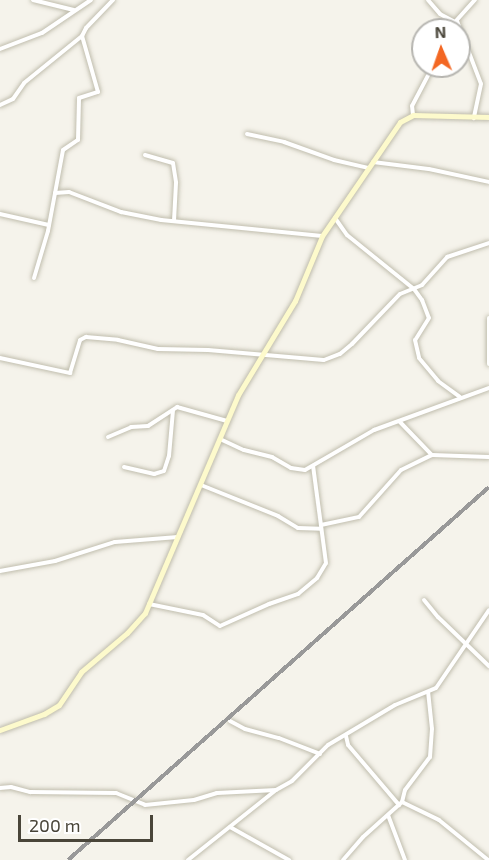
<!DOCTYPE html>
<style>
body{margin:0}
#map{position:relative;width:489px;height:860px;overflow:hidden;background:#f5f3eb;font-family:"Exo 2",sans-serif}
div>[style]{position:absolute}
.roads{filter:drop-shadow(0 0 2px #c0bdad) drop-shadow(0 0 2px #c0bdad)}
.street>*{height:4px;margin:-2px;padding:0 2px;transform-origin:2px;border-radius:2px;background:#fff}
.secondary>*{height:5px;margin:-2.5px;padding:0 2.5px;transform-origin:2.5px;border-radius:2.5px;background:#fdfacc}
.rail>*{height:4px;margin-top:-2px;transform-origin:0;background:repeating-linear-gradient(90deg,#fff 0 4.5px,#999 0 9px);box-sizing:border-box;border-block:2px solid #999}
span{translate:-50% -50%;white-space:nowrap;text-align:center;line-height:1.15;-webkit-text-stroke:6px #fff;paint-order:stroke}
.north{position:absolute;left:411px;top:18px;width:60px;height:60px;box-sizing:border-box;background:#fff;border:2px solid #b6b5b0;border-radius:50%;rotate:358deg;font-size:16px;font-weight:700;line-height:24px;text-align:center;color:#494539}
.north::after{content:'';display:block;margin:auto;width:21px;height:27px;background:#f36723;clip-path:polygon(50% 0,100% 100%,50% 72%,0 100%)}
.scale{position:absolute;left:18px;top:815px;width:135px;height:27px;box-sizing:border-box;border:3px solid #494539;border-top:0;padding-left:8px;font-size:18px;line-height:21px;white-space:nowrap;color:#494539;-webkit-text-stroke:4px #fff;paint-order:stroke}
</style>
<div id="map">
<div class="roads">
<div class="street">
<i style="left:33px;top:0;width:42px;rotate:13.7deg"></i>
<i style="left:428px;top:0;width:18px;rotate:49deg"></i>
<i style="left:440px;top:14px;width:17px;rotate:28deg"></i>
<i style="left:457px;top:21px;width:67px;rotate:69.1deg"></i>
<i style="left:481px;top:84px;width:35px;rotate:102deg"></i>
<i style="left:451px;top:30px;width:9px;rotate:-63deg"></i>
<i style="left:455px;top:22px;width:30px;rotate:-48deg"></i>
<i style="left:0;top:49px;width:45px;rotate:-20.9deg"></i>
<i style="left:42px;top:33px;width:59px;rotate:-34deg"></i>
<i style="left:0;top:105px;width:14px;rotate:-25deg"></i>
<i style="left:13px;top:99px;width:19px;rotate:-55deg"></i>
<i style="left:24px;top:83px;width:75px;rotate:-39deg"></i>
<i style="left:413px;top:115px;width:9px;rotate:-96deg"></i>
<i style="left:412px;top:106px;width:45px;rotate:-62.3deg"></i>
<i style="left:247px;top:134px;width:38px;rotate:12deg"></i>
<i style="left:284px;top:142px;width:53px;rotate:19.8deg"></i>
<i style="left:334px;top:160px;width:36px;rotate:13deg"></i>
<i style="left:145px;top:155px;width:29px;rotate:16deg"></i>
<i style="left:173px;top:163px;width:20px;rotate:81deg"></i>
<i style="left:176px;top:183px;width:38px;rotate:93deg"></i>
<i style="left:373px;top:162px;width:56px;rotate:7.1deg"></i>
<i style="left:429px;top:169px;width:61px;rotate:12.2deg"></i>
<i style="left:55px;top:193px;width:14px;rotate:-4deg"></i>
<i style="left:69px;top:192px;width:56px;rotate:21deg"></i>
<i style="left:121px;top:212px;width:41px;rotate:11.3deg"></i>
<i style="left:161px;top:220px;width:162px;rotate:5.7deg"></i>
<i style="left:0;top:214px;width:50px;rotate:12.7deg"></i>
<i style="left:335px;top:218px;width:21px;rotate:55deg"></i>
<i style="left:347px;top:235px;width:86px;rotate:38.9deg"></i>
<i style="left:414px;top:289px;width:14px;rotate:54deg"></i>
<i style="left:422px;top:300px;width:19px;rotate:69deg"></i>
<i style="left:429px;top:318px;width:26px;rotate:122deg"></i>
<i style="left:415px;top:340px;width:18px;rotate:77deg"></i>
<i style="left:419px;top:358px;width:30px;rotate:50deg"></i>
<i style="left:438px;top:381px;width:27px;rotate:36deg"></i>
<i style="left:34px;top:278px;width:49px;rotate:-73.4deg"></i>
<i style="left:48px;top:231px;width:82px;rotate:-79.5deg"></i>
<i style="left:63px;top:150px;width:18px;rotate:-34deg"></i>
<i style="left:78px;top:140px;width:42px;rotate:-88.6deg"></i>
<i style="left:79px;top:98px;width:20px;rotate:-18deg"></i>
<i style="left:98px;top:92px;width:58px;rotate:-105.9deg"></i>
<i style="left:82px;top:36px;width:9px;rotate:-63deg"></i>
<i style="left:86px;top:28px;width:39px;rotate:-46deg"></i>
<i style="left:489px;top:318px;width:46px;rotate:90deg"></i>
<i style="left:0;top:358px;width:72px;rotate:12.1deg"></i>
<i style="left:70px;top:373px;width:34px;rotate:-73deg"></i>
<i style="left:80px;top:340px;width:7px;rotate:-27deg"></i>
<i style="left:86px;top:337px;width:32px;rotate:5deg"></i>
<i style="left:118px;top:340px;width:41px;rotate:12.7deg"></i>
<i style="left:158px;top:349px;width:50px;rotate:1.1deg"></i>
<i style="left:208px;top:350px;width:116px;rotate:4.9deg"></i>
<i style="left:324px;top:360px;width:17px;rotate:-21deg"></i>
<i style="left:340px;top:354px;width:16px;rotate:-40deg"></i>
<i style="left:352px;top:344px;width:69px;rotate:-46.2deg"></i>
<i style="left:400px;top:294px;width:24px;rotate:-22deg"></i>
<i style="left:422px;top:285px;width:38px;rotate:-48deg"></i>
<i style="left:447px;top:257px;width:44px;rotate:-18.4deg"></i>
<i style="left:400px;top:422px;width:46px;rotate:45.9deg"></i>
<i style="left:108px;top:437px;width:25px;rotate:-23deg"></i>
<i style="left:131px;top:427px;width:17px;rotate:-3deg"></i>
<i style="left:148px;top:426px;width:35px;rotate:-33deg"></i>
<i style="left:177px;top:407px;width:52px;rotate:15.6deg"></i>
<i style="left:220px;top:439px;width:26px;rotate:25deg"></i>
<i style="left:244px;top:450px;width:29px;rotate:14deg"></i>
<i style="left:272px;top:457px;width:22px;rotate:30deg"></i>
<i style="left:291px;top:468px;width:14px;rotate:8deg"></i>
<i style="left:305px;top:470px;width:80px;rotate:-30.1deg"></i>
<i style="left:374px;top:430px;width:122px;rotate:-20.1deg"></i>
<i style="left:124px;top:467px;width:31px;rotate:13deg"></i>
<i style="left:154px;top:474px;width:10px;rotate:-17deg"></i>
<i style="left:164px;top:471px;width:16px;rotate:-72deg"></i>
<i style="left:169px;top:456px;width:46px;rotate:-85deg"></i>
<i style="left:201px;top:485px;width:83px;rotate:21.9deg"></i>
<i style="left:278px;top:516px;width:23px;rotate:31deg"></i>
<i style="left:298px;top:528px;width:23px;rotate:2deg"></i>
<i style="left:321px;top:525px;width:39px;rotate:-12deg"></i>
<i style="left:359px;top:517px;width:63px;rotate:-48.2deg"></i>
<i style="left:401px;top:470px;width:34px;rotate:-26deg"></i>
<i style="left:432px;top:455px;width:57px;rotate:2deg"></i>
<i style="left:0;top:571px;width:56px;rotate:-10.3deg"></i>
<i style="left:55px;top:561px;width:63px;rotate:-17.6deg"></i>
<i style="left:115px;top:542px;width:63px;rotate:-4.5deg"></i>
<i style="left:424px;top:600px;width:22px;rotate:51deg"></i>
<i style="left:438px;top:617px;width:71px;rotate:43.9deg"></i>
<i style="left:149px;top:604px;width:55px;rotate:11.5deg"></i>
<i style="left:203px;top:615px;width:20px;rotate:33deg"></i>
<i style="left:220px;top:626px;width:54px;rotate:-24.2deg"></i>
<i style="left:269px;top:604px;width:31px;rotate:-19deg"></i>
<i style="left:298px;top:594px;width:25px;rotate:-40deg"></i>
<i style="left:317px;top:578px;width:17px;rotate:-59deg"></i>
<i style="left:326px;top:563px;width:98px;rotate:-97.6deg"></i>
<i style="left:230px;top:721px;width:17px;rotate:28deg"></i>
<i style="left:245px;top:729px;width:35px;rotate:15deg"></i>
<i style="left:279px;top:738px;width:44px;rotate:21.3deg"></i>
<i style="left:346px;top:736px;width:9px;rotate:77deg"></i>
<i style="left:348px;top:745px;width:79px;rotate:49.6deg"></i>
<i style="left:0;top:788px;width:11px;rotate:-5deg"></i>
<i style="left:11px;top:787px;width:20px;rotate:15deg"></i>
<i style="left:30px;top:792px;width:86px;rotate:0.7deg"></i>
<i style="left:116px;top:793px;width:31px;rotate:22deg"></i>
<i style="left:145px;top:805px;width:49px;rotate:-5.8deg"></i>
<i style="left:194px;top:800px;width:24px;rotate:-17deg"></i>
<i style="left:217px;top:793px;width:59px;rotate:-2.9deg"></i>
<i style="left:402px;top:802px;width:41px;rotate:25.9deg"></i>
<i style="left:439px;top:820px;width:63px;rotate:39.2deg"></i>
<i style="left:388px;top:815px;width:48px;rotate:69.3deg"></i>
<i style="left:230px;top:827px;width:68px;rotate:29.2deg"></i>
<i style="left:188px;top:860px;width:112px;rotate:-38.5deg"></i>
<i style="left:276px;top:790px;width:18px;rotate:-29deg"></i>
<i style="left:292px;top:781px;width:51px;rotate:-45deg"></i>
<i style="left:328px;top:745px;width:78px;rotate:-30.8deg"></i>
<i style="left:395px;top:705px;width:44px;rotate:-22.5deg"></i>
<i style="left:436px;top:688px;width:94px;rotate:-55.8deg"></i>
<i style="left:343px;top:860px;width:30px;rotate:-49deg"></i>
<i style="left:363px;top:837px;width:52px;rotate:-41.9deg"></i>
<i style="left:402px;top:802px;width:12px;rotate:-76deg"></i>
<i style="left:405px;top:790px;width:41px;rotate:-52.9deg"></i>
<i style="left:430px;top:757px;width:28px;rotate:-86deg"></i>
<i style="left:432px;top:729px;width:37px;rotate:-96deg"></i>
</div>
<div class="secondary">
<i style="left:0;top:730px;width:47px;rotate:-20deg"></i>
<i style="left:44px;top:714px;width:17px;rotate:-31deg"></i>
<i style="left:59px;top:705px;width:40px;rotate:-56deg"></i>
<i style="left:81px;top:672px;width:60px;rotate:-40.3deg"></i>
<i style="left:127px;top:633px;width:27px;rotate:-48deg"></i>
<i style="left:145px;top:613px;width:237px;rotate:-66.9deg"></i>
<i style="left:238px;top:395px;width:110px;rotate:-58.8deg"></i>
<i style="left:295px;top:301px;width:70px;rotate:-67.4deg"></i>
<i style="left:322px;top:236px;width:138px;rotate:-55.6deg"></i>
<i style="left:400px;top:122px;width:15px;rotate:-28deg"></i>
<i style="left:413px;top:115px;width:76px;rotate:1.5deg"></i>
</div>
</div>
<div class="rail">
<i style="left:68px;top:860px;width:562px;rotate:-41.54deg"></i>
</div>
<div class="north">N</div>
<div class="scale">200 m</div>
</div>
